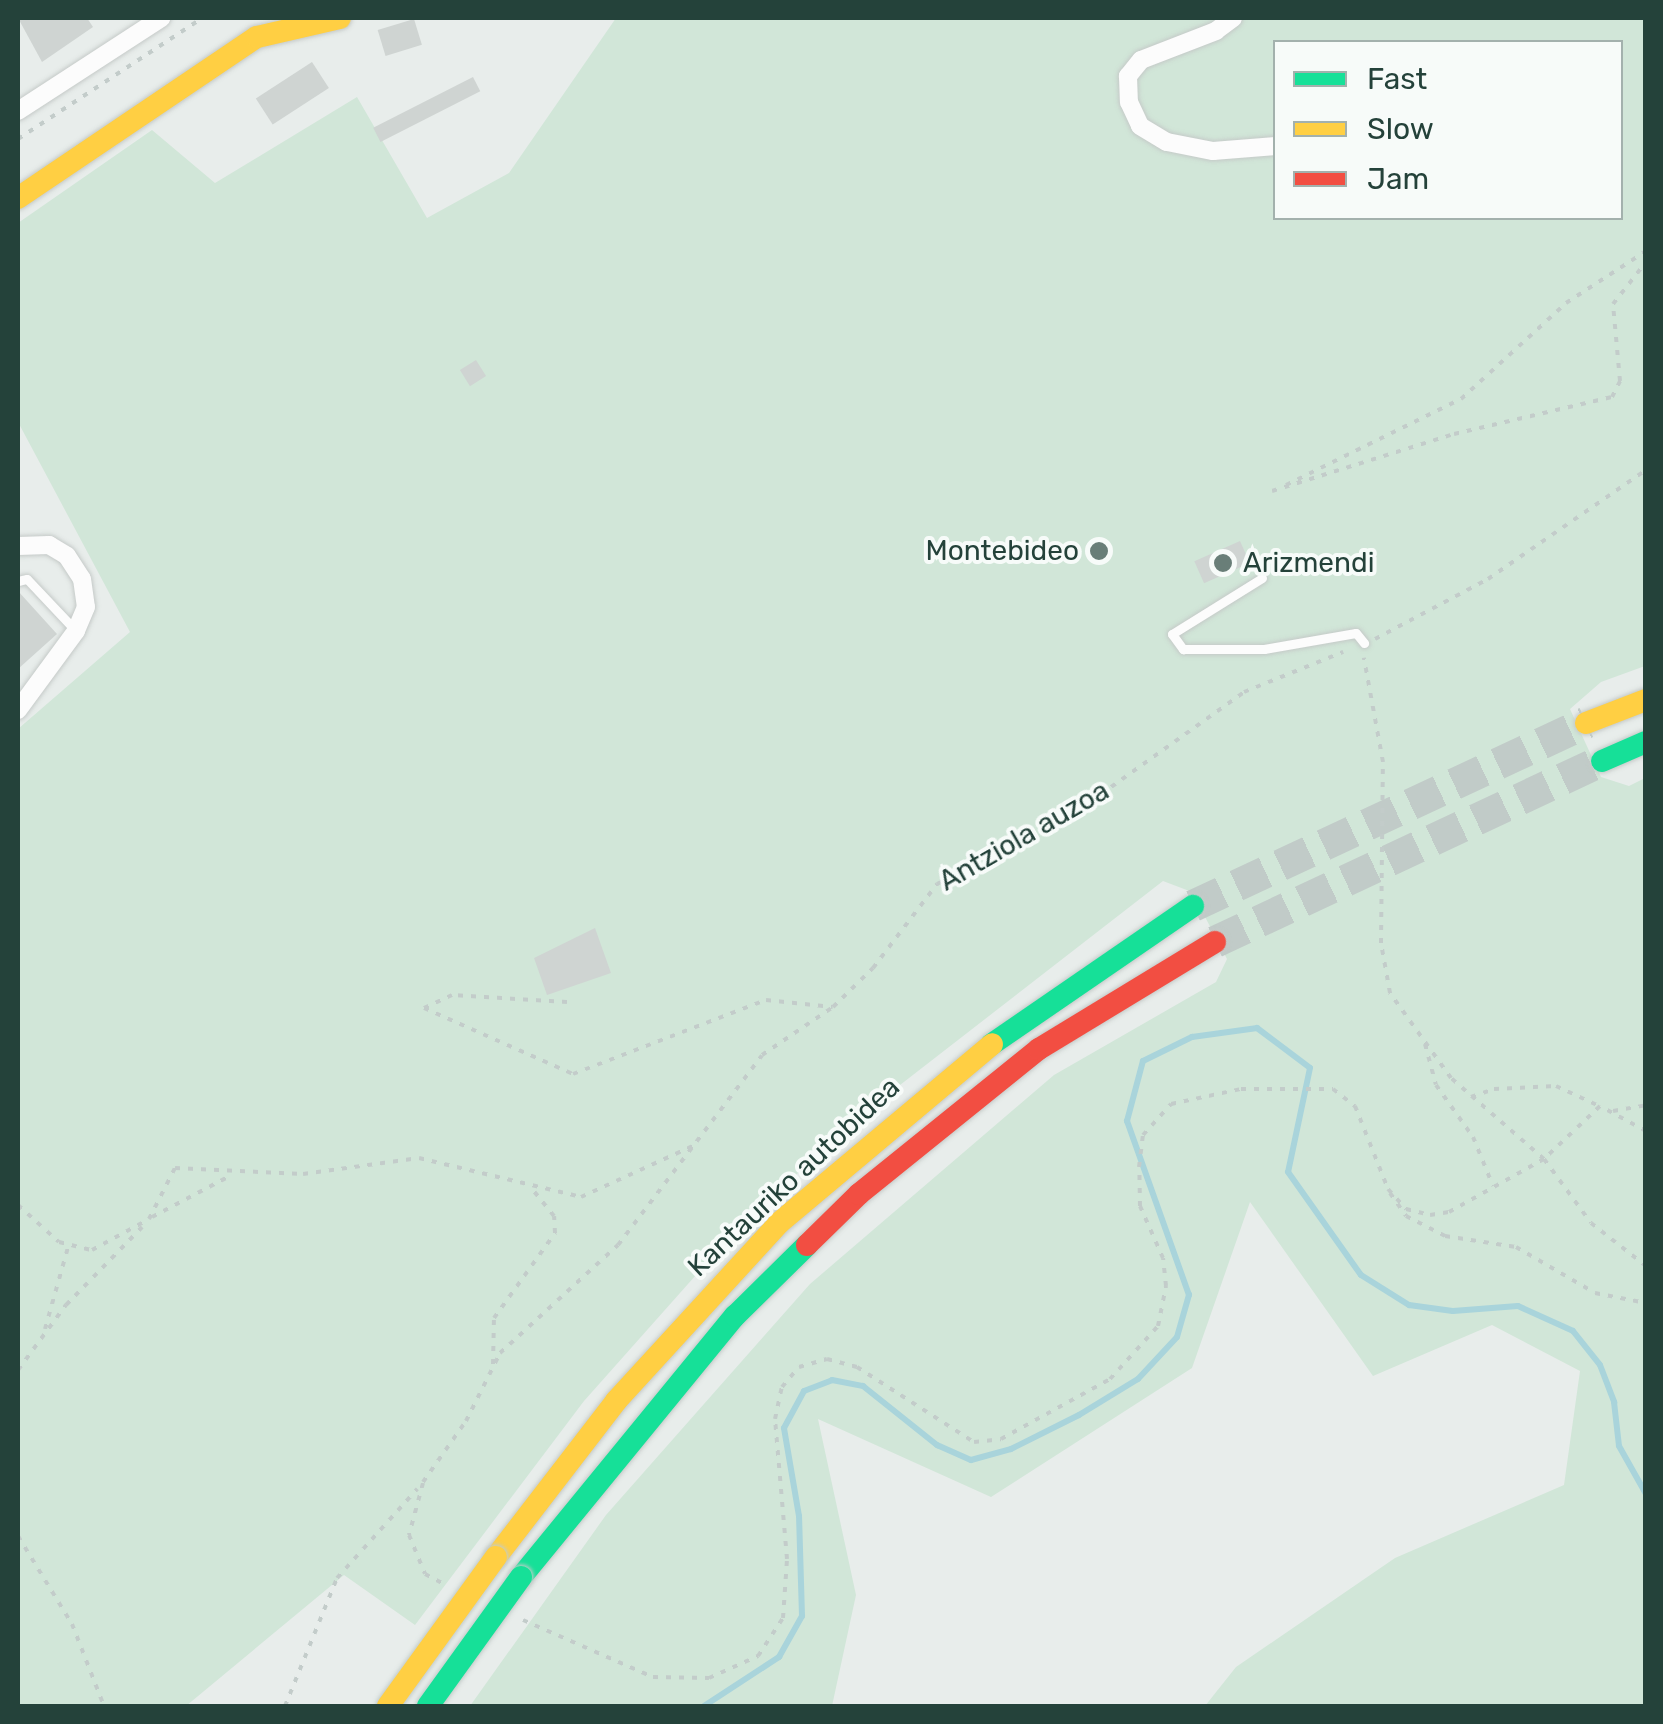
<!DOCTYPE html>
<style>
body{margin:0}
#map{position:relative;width:1663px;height:1724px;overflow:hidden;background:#e8edeb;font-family:Rubik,sans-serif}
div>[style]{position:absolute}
.green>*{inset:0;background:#d1e6d8}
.stream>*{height:6px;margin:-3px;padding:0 3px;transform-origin:3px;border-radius:3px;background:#a9d4db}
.building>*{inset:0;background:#cfd4d2;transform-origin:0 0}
.highway-tunnel>*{height:32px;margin-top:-16px;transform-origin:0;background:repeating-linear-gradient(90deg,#c1cbc8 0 32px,transparent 0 48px)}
.path>*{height:4px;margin-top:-2px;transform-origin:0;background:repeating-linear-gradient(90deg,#c3ccca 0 5px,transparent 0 13px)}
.roads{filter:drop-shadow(0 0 2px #c5cac8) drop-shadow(0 0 2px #c5cac8)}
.lane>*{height:9px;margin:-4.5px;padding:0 4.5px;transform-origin:4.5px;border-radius:4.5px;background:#fcfcfc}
.street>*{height:18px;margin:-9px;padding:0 9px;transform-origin:9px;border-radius:9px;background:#fcfcfc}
.fast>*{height:22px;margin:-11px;padding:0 11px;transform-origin:11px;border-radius:11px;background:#16e098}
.slow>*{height:22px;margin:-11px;padding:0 11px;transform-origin:11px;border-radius:11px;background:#ffcf43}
.jam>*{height:22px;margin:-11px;padding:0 11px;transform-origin:11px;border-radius:11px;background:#f24e42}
.bridges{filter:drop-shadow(0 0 2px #c3ccc9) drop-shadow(0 0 2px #c3ccc9)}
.fast-bridge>*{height:22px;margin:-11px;padding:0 11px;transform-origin:11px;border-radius:11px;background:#16e098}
.slow-bridge>*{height:22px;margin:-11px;padding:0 11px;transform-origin:11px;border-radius:11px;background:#ffcf43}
.dots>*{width:28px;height:28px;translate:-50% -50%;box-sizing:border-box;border:5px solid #f7fbf9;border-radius:50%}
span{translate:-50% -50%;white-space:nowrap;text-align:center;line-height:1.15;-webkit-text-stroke:8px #f7fbf9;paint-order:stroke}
.poi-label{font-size:28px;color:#24423a}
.right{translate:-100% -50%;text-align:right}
.left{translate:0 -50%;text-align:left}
.street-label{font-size:28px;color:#24423a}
.frame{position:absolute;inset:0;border:20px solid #24423a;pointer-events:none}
.legend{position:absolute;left:1273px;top:40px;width:350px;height:180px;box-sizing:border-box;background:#f7fbf9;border:2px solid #a3b1ad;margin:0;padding:12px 18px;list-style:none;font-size:30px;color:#24423a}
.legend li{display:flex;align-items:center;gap:20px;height:50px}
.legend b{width:50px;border:2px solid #a3b1ad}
</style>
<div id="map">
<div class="green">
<i style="clip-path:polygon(evenodd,616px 18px,1645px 18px,1645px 666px,1601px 682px,1570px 709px,1601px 777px,1629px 786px,1645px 778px,1645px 1706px,1205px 1706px,1236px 1667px,1395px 1558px,1564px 1485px,1580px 1371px,1492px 1325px,1373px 1376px,1250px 1202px,1192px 1368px,991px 1497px,818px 1419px,856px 1595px,832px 1706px,470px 1706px,606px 1515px,810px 1284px,1054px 1075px,1216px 982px,1227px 959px,1192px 892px,1163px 881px,842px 1130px,712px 1257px,584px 1401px,415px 1625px,344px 1575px,186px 1706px,18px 1706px,18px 729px,130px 632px,18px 422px,18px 223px,152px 130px,215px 183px,357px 97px,427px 218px,509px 173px,616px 18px,1276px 42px,1620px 42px,1620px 218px,1276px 218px,1276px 42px)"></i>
</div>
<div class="stream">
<i style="left:704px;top:1706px;width:90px;rotate:-33.2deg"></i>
<i style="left:779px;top:1657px;width:47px;rotate:-60.7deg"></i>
<i style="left:802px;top:1616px;width:100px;rotate:-91.7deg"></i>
<i style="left:799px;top:1516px;width:89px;rotate:-99.7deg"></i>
<i style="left:784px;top:1428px;width:42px;rotate:-61.6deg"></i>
<i style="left:804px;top:1391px;width:30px;rotate:-21deg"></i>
<i style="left:832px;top:1380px;width:32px;rotate:11deg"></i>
<i style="left:863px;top:1386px;width:95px;rotate:38.6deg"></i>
<i style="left:937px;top:1445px;width:37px;rotate:24deg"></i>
<i style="left:971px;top:1460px;width:41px;rotate:-15.4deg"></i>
<i style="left:1011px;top:1449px;width:76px;rotate:-26.6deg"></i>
<i style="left:1079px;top:1415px;width:69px;rotate:-31.4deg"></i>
<i style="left:1138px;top:1379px;width:57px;rotate:-47.1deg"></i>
<i style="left:1177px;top:1337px;width:44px;rotate:-74.1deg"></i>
<i style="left:1189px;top:1295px;width:185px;rotate:-109.6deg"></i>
<i style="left:1127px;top:1121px;width:62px;rotate:-75.1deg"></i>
<i style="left:1143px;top:1061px;width:55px;rotate:-26.1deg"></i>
<i style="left:1192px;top:1037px;width:66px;rotate:-7.9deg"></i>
<i style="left:1257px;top:1028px;width:66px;rotate:37deg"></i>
<i style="left:1310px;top:1068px;width:106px;rotate:101.9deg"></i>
<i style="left:1288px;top:1172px;width:126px;rotate:54.7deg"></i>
<i style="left:1361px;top:1275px;width:57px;rotate:32deg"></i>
<i style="left:1409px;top:1305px;width:44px;rotate:7.8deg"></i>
<i style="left:1453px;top:1311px;width:65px;rotate:-4.4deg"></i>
<i style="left:1518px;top:1306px;width:60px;rotate:24.4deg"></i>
<i style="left:1573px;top:1331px;width:43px;rotate:51.5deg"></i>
<i style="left:1600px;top:1365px;width:40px;rotate:69deg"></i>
<i style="left:1614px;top:1402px;width:44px;rotate:83.5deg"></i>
<i style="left:1619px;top:1446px;width:55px;rotate:60.6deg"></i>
</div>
<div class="building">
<i style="clip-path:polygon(18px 18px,87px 18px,93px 27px,42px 62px)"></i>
<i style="left:414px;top:19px;width:27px;height:38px;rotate:73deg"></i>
<i style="left:312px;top:62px;width:31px;height:67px;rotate:57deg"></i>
<i style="left:473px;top:77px;width:16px;height:112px;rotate:63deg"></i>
<i style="left:476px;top:360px;width:19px;height:19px;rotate:58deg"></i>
<i style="left:1240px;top:541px;width:24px;height:50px;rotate:66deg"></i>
<i style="clip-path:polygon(18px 591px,57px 634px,18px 669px)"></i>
<i style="clip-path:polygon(595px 928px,611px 973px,547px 995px,534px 958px)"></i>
</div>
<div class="highway-tunnel">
<i style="left:1193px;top:906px;width:434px;rotate:-25deg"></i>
<i style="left:1215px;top:942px;width:427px;rotate:-25.1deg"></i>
</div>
<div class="path">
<i style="left:18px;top:139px;width:220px;rotate:-33.3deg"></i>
<i style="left:1286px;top:485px;width:195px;rotate:-26.2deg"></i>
<i style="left:1461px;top:399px;width:142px;rotate:-42.4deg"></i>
<i style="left:1566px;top:303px;width:95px;rotate:-33deg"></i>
<i style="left:1272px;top:491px;width:191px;rotate:-17.4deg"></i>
<i style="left:1454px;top:434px;width:162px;rotate:-13.2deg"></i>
<i style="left:1612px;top:397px;width:18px;rotate:-63deg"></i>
<i style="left:1620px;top:381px;width:77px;rotate:-95.2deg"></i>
<i style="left:1613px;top:304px;width:53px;rotate:-51.8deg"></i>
<i style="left:1375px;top:639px;width:128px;rotate:-28deg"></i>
<i style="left:1488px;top:579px;width:192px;rotate:-34.6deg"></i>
<i style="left:567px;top:1002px;width:115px;rotate:-176.5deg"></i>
<i style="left:452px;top:995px;width:31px;rotate:155deg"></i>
<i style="left:424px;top:1008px;width:163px;rotate:23.9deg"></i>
<i style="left:573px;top:1074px;width:207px;rotate:-21deg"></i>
<i style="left:766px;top:1000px;width:67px;rotate:6deg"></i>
<i style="left:833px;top:1007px;width:56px;rotate:-44.3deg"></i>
<i style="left:873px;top:968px;width:106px;rotate:-52.7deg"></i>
<i style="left:937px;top:884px;width:148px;rotate:-26.9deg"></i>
<i style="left:1069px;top:817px;width:215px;rotate:-35.5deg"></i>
<i style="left:1244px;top:692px;width:107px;rotate:-22deg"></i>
<i style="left:1425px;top:1044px;width:42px;rotate:75deg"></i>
<i style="left:1436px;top:1085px;width:64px;rotate:54.6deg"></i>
<i style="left:1473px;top:1137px;width:53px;rotate:67.8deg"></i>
<i style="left:1471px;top:1097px;width:24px;rotate:-19deg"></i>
<i style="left:1494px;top:1089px;width:62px;rotate:-2.8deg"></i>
<i style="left:1556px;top:1086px;width:47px;rotate:24.9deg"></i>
<i style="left:1613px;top:1111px;width:34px;rotate:-10deg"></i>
<i style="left:1646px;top:1131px;width:52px;rotate:-151.5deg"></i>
<i style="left:1600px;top:1106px;width:77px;rotate:136.6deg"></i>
<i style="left:1544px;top:1159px;width:79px;rotate:53.7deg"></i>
<i style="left:1591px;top:1223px;width:70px;rotate:38deg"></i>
<i style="left:1390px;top:1193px;width:28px;rotate:55deg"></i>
<i style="left:1406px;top:1216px;width:44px;rotate:27.1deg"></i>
<i style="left:1445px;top:1236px;width:72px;rotate:8.8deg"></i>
<i style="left:1516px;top:1247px;width:91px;rotate:30.2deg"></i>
<i style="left:1595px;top:1293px;width:52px;rotate:11.1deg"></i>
<i style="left:18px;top:1205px;width:55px;rotate:42.1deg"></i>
<i style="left:59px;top:1242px;width:34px;rotate:14deg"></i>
<i style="left:92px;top:1250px;width:65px;rotate:-28.5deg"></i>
<i style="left:149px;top:1219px;width:57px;rotate:-63deg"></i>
<i style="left:175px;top:1168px;width:128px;rotate:2.7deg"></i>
<i style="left:303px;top:1174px;width:117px;rotate:-7.9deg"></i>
<i style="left:419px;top:1158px;width:167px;rotate:13.5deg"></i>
<i style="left:581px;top:1197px;width:125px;rotate:-24.5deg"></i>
<i style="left:152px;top:1217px;width:86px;rotate:-27.8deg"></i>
<i style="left:45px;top:1329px;width:85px;rotate:-74.3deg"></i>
<i style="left:493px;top:1364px;width:46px;rotate:-88.8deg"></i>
<i style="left:494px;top:1318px;width:105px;rotate:-54.3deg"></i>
<i style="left:555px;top:1233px;width:17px;rotate:-93deg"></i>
<i style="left:554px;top:1216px;width:32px;rotate:-129deg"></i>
<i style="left:18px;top:1370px;width:81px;rotate:-53.6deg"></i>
<i style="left:66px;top:1305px;width:109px;rotate:-45.7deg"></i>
<i style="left:423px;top:1482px;width:75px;rotate:-54.8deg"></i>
<i style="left:466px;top:1421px;width:76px;rotate:-63.4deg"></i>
<i style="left:500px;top:1353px;width:160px;rotate:-42.5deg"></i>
<i style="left:618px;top:1245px;width:238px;rotate:-52.8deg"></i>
<i style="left:762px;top:1055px;width:86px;rotate:-34.1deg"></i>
<i style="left:423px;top:1483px;width:54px;rotate:105.1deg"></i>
<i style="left:409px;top:1535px;width:42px;rotate:67.7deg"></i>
<i style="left:425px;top:1574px;width:24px;rotate:28deg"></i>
<i style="left:18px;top:1536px;width:103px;rotate:58.5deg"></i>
<i style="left:72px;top:1624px;width:88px;rotate:68.7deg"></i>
<i style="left:523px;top:1620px;width:142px;rotate:23.7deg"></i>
<i style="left:653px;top:1677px;width:56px;rotate:1deg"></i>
<i style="left:709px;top:1678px;width:54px;rotate:-24.2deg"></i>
<i style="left:758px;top:1656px;width:45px;rotate:-56.7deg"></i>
<i style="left:783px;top:1618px;width:59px;rotate:-86.1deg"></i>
<i style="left:787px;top:1559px;width:141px;rotate:-94.9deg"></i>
<i style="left:775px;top:1419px;width:33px;rotate:-78deg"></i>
<i style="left:782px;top:1387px;width:26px;rotate:-50deg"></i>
<i style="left:799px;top:1367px;width:29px;rotate:-16deg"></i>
<i style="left:827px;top:1359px;width:31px;rotate:15deg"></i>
<i style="left:857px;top:1367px;width:139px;rotate:32.7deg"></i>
<i style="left:974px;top:1442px;width:27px;rotate:-6deg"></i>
<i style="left:1001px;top:1439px;width:124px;rotate:-28.8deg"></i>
<i style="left:1110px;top:1379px;width:72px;rotate:-47.8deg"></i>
<i style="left:1158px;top:1326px;width:41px;rotate:-78.7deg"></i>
<i style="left:1166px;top:1286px;width:28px;rotate:-96deg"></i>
<i style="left:1163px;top:1258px;width:57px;rotate:-113.9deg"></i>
<i style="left:1140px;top:1206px;width:39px;rotate:-91deg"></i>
<i style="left:1139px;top:1167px;width:32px;rotate:-83deg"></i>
<i style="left:1143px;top:1135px;width:42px;rotate:-47.9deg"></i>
<i style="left:1171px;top:1104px;width:72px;rotate:-12.1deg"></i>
<i style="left:1241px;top:1089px;width:92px"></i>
<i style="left:1333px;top:1089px;width:28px;rotate:38deg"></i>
<i style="left:1355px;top:1106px;width:89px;rotate:68.3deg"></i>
<i style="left:1388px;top:1189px;width:27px;rotate:48deg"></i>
<i style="left:1406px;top:1209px;width:25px;rotate:14deg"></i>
<i style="left:1430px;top:1215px;width:19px;rotate:-9deg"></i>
<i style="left:1449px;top:1212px;width:109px;rotate:-29.2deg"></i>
<i style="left:1544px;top:1159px;width:123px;rotate:-138.9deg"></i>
<i style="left:1451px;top:1078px;width:105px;rotate:-125.7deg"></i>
<i style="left:1390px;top:993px;width:51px;rotate:-100.2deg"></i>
<i style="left:1381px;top:943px;width:181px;rotate:-89.4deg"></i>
<i style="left:1383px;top:762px;width:106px;rotate:-100.4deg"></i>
<i style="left:285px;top:1706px;width:138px;rotate:-67.9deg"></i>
<i style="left:337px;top:1578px;width:120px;rotate:-48deg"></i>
</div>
<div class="roads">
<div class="lane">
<i style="left:1262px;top:578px;width:106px;rotate:148.1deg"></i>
<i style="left:1172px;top:634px;width:19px;rotate:54deg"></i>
<i style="left:1183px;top:649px;width:81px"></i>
<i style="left:1264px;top:649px;width:93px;rotate:-9.9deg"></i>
<i style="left:1356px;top:633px;width:13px;rotate:51deg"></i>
<i style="left:18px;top:581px;width:9px;rotate:-13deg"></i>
<i style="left:27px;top:579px;width:71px;rotate:46.7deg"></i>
</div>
<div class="street">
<i style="left:1233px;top:18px;width:21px;rotate:143deg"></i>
<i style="left:1216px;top:31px;width:80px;rotate:158.9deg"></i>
<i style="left:1141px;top:60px;width:21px;rotate:129deg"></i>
<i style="left:1128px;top:76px;width:26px;rotate:88deg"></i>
<i style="left:1129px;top:102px;width:26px;rotate:65deg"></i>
<i style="left:1140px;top:126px;width:31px;rotate:31deg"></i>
<i style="left:1167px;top:142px;width:47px;rotate:11.1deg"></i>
<i style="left:1213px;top:151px;width:63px;rotate:-4.5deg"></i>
<i style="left:18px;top:111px;width:171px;rotate:-33deg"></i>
<i style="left:18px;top:546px;width:31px;rotate:-2deg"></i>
<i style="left:49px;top:545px;width:21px;rotate:31deg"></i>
<i style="left:67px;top:556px;width:27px;rotate:57deg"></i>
<i style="left:82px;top:579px;width:28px;rotate:82deg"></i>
<i style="left:86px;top:607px;width:26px;rotate:113deg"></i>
<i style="left:76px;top:631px;width:98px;rotate:126.3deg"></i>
</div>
<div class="fast">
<i style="left:1602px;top:761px;width:48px;rotate:-23.4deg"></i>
<i style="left:992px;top:1044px;width:244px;rotate:-34.5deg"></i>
<i style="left:521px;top:1577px;width:338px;rotate:-50.7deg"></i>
<i style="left:735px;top:1316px;width:101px;rotate:-44.6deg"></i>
</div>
<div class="slow">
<i style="left:18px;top:198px;width:288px;rotate:-34deg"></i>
<i style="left:257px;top:37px;width:85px;rotate:-12.9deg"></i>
<i style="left:1586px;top:723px;width:64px;rotate:-21deg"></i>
<i style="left:496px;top:1557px;width:197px;rotate:-52.4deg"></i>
<i style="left:616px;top:1401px;width:241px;rotate:-47.5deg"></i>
<i style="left:779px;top:1223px;width:278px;rotate:-40deg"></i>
</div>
<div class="jam">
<i style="left:807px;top:1245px;width:73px;rotate:-44.4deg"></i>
<i style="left:859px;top:1194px;width:231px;rotate:-38.9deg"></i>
<i style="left:1039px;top:1049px;width:206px;rotate:-31.3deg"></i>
</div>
</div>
<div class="bridges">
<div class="fast-bridge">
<i style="left:428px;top:1706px;width:159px;rotate:-54.2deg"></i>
</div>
<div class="slow-bridge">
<i style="left:388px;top:1706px;width:184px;rotate:-54.1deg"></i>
</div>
</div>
<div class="dots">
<i style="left:1099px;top:551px;background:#697e78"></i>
<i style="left:1223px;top:563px;background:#697e78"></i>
</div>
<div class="poi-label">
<span class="right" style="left:1079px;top:551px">Montebideo</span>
<span class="left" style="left:1243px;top:563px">Arizmendi</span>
</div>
<div class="street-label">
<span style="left:1024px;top:836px;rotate:-30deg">Antziola auzoa</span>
<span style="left:794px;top:1177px;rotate:-43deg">Kantauriko autobidea</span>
</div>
<div class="frame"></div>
<ul class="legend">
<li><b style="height:12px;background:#16e098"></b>Fast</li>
<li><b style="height:12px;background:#ffcf43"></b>Slow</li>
<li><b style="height:12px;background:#f24e42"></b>Jam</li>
</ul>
</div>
